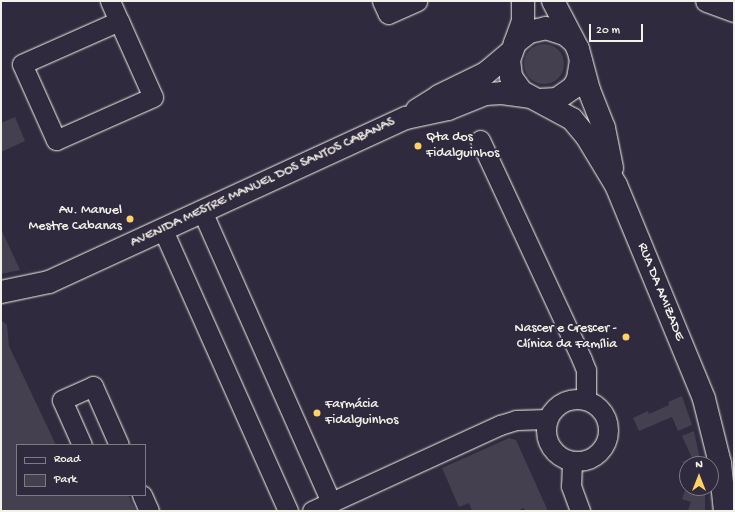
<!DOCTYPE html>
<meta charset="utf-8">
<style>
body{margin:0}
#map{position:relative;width:735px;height:512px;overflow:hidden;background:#2f2a3d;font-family:"Gochi Hand",sans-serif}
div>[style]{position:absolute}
.green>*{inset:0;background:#454050}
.round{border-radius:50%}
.roads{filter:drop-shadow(0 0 1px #f4f1e8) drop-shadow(0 0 1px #f4f1e8)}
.street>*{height:19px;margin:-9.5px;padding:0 9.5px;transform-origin:9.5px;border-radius:9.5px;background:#2f2a3d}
.street>.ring{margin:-9.5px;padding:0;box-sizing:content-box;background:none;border:19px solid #2f2a3d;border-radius:50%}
.secondary>*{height:22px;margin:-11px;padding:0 11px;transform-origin:11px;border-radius:11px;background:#2f2a3d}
.dots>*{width:11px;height:11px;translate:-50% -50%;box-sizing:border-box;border:2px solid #2f2a3d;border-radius:50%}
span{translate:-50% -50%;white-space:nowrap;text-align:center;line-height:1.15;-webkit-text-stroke:3.5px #2f2a3d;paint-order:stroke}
.poi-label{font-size:14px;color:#f4f1e8}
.left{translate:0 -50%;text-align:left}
.right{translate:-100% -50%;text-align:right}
.street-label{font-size:14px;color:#f4f1e8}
.frame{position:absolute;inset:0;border:2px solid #f4f1e8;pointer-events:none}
.legend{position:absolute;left:16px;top:444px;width:130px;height:52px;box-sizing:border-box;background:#2f2a3d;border:1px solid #7e7a81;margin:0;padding:5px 7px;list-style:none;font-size:12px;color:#f4f1e8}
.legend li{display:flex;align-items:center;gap:8px;height:20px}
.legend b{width:20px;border:1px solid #7e7a81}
.north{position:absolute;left:679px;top:456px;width:40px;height:40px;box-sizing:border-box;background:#2f2a3d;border:1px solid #7e7a81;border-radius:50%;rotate:0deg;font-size:11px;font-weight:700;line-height:16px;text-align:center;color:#f4f1e8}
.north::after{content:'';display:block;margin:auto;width:14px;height:18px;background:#ffd166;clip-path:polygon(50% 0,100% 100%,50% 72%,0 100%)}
.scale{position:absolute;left:589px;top:24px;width:54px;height:18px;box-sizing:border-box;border:2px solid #f4f1e8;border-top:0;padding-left:5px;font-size:12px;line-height:14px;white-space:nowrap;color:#f4f1e8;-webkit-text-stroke:3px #2f2a3d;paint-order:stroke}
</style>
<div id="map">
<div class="green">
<i class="round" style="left:524px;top:44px;width:40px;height:40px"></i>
<i style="clip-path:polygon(15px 117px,25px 141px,1px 152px,1px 123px)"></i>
<i style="clip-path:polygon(1px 229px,20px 270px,1px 274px)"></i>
<i style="clip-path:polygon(1px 320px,7px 325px,9px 346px,56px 445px,17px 445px,17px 495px,128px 495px,136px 511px,1px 511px)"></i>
<i style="clip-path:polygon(682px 396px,692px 425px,678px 431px,672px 417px,639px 431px,633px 418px,648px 411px,649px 414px,669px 405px,668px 402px)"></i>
<i style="clip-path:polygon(694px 431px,701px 464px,687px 464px,681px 462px,692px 458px,682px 436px)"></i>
<i style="clip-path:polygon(509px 438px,516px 440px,548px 511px,525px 511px,524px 508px,517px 511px,472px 511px,469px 503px,459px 507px,442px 468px)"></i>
<i style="clip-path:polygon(686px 487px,705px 488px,705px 511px,688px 510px,691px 502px,682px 499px)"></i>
</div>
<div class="roads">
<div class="street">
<i style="left:110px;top:1px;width:22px;rotate:66deg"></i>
<i style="left:382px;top:1px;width:14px;rotate:65deg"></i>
<i style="left:388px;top:14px;width:32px;rotate:-24deg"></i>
<i style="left:119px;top:21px;width:83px;rotate:65.9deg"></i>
<i style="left:153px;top:97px;width:106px;rotate:156.1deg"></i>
<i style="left:56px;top:140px;width:83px;rotate:-114.1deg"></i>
<i style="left:22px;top:64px;width:106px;rotate:-23.9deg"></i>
<i style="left:480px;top:140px;width:242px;rotate:65.1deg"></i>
<i style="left:582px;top:360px;width:11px;rotate:68deg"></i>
<i style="left:586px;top:370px;width:29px;rotate:90deg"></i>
<i style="left:202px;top:211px;width:318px;rotate:66.1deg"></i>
<i style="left:163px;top:230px;width:308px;rotate:66deg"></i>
<i class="ring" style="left:546px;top:399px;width:43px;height:43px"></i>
<i style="left:82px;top:445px;width:49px;rotate:-114deg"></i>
<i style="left:62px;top:400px;width:34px;rotate:-24deg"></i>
<i style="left:93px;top:386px;width:64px;rotate:66.2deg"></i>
<i style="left:572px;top:461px;width:25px;rotate:92deg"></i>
<i style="left:571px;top:486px;width:27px;rotate:70deg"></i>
<i style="left:142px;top:495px;width:17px;rotate:66deg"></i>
<i style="left:312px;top:511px;width:207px;rotate:-24.6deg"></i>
<i style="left:500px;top:425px;width:17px;rotate:-17deg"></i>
<i style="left:516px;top:420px;width:31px;rotate:-2deg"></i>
</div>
<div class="secondary">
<i style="left:523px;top:1px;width:20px;rotate:90deg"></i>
<i style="left:523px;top:21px;width:41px;rotate:109.7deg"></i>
<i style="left:509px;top:60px;width:17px;rotate:83deg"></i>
<i style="left:511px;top:77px;width:19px;rotate:54deg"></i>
<i style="left:522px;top:92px;width:57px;rotate:28.4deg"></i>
<i style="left:572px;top:119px;width:23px;rotate:50deg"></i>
<i style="left:587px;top:137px;width:56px;rotate:58.9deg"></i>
<i style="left:616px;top:185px;width:231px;rotate:67.6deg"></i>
<i style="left:704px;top:399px;width:66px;rotate:76deg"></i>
<i style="left:720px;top:463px;width:48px;rotate:84.1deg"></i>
<i style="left:553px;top:1px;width:54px;rotate:62.5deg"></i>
<i style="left:578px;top:49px;width:42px;rotate:75deg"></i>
<i style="left:589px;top:90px;width:41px;rotate:68.5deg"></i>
<i style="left:604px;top:128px;width:41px;rotate:78.7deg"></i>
<i style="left:707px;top:1px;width:29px;rotate:20deg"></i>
<i style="left:515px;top:43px;width:18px;rotate:-38deg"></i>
<i style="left:529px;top:32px;width:17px;rotate:-13deg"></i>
<i style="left:546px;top:28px;width:20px;rotate:18deg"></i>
<i style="left:565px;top:34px;width:11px;rotate:41deg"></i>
<i style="left:539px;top:100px;width:18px;rotate:-3deg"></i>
<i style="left:557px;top:99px;width:19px;rotate:-35deg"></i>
<i style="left:573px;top:88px;width:10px;rotate:-61deg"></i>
<i style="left:578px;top:79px;width:18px;rotate:-81deg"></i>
<i style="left:417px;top:110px;width:26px;rotate:-32deg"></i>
<i style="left:439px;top:96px;width:52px;rotate:-26.1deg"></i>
<i style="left:486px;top:73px;width:33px;rotate:-40deg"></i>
<i style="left:1px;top:292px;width:49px;rotate:-11.8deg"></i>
<i style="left:49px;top:282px;width:393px;rotate:-24.7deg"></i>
<i style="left:406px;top:118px;width:43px;rotate:-12.1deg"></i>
<i style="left:448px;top:109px;width:40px;rotate:-22deg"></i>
<i style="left:485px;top:94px;width:17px;rotate:-3deg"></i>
<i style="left:502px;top:93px;width:28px;rotate:8deg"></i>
</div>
</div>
<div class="dots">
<i style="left:418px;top:146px;background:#ffd166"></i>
<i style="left:130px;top:219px;background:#ffd166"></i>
<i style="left:626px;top:337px;background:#ffd166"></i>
<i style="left:317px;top:413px;background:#ffd166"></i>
</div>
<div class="poi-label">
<span class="left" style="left:426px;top:146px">Qta dos<br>Fidalguinhos</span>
<span class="right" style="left:122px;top:219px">Av. Manuel<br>Mestre Cabanas</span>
<span class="right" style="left:617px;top:337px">Nascer e Crescer -<br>Clínica da Família</span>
<span class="left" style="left:325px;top:413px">Farmácia<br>Fidalguinhos</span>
</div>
<div class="street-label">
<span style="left:263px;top:183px;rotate:-25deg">AVENIDA MESTRE MANUEL DOS SANTOS CABANAS</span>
<span style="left:660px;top:292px;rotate:68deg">RUA DA AMIZADE</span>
</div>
<div class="frame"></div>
<ul class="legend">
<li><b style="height:5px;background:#2f2a3d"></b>Road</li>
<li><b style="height:11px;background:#454050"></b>Park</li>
</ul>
<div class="north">N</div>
<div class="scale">20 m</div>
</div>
